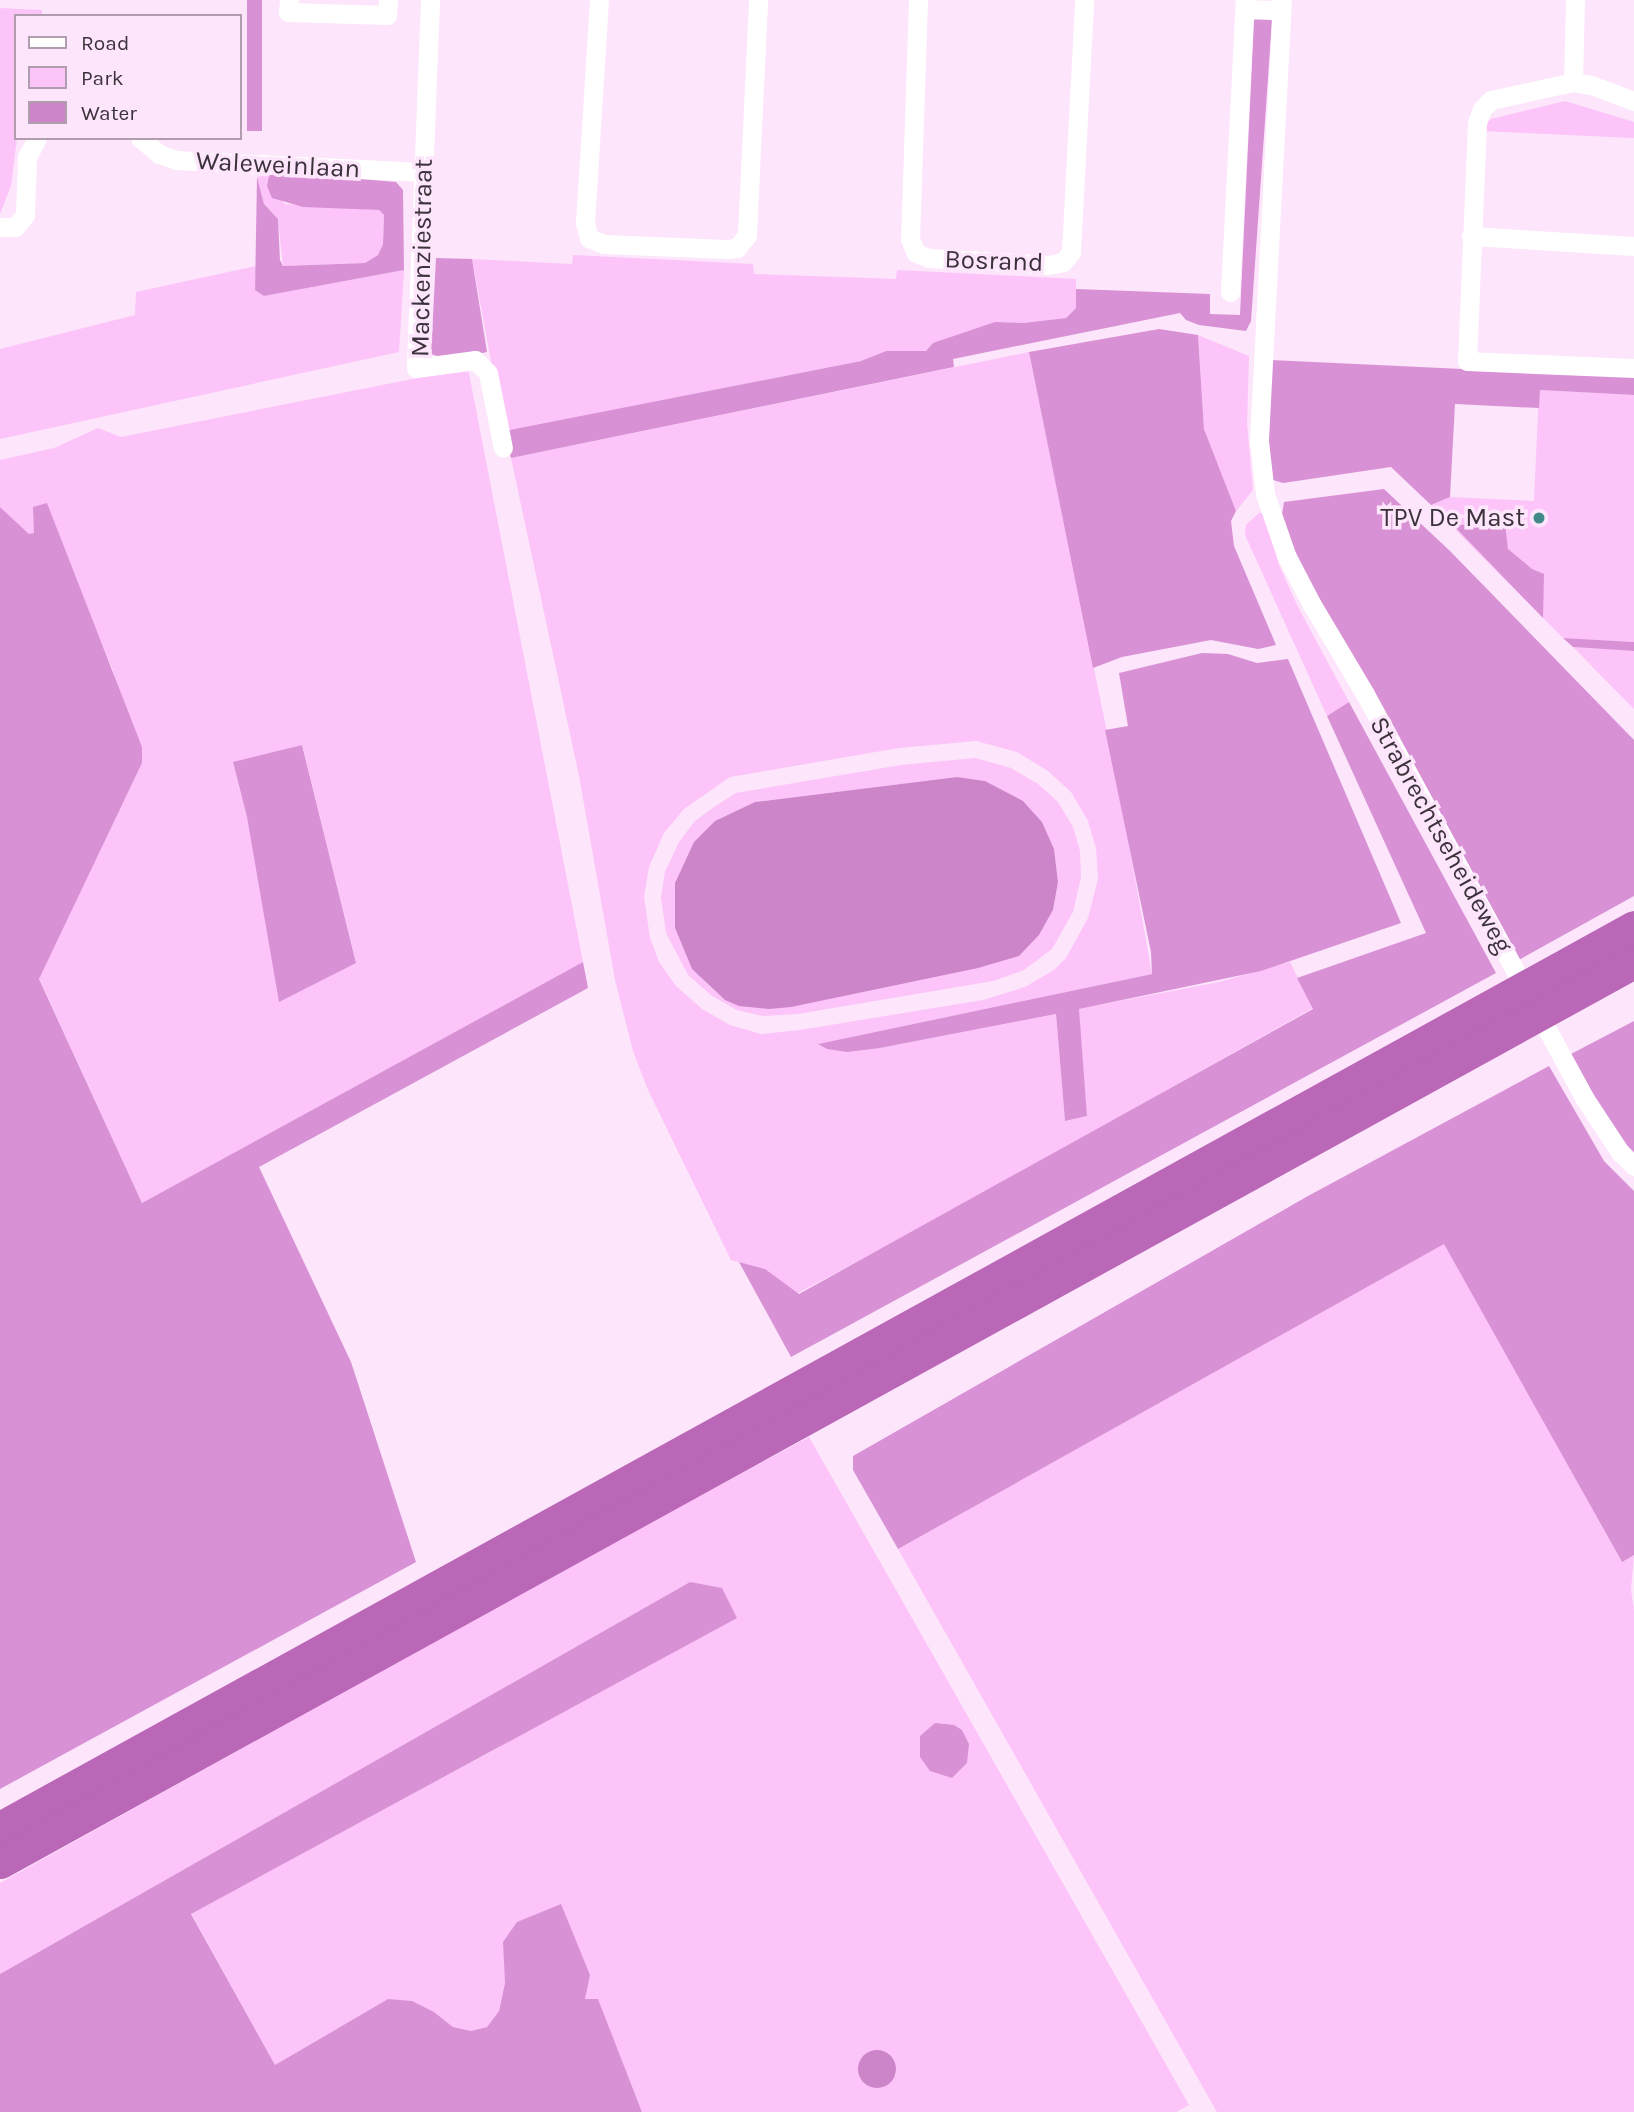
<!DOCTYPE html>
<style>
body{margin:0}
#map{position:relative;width:1634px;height:2112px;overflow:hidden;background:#fde5fb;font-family:Karla,sans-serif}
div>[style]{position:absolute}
.green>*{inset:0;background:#fcc4f9}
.forest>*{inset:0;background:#d991d6;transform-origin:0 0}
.water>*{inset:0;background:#cd85ca}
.round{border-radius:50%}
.minor>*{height:19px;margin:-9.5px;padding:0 9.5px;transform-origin:9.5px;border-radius:9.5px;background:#fff}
.motorway>*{height:33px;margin:-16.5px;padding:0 16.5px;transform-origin:16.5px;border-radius:16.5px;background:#ba67b7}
.dots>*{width:19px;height:19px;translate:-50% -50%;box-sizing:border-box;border:4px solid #fde5fb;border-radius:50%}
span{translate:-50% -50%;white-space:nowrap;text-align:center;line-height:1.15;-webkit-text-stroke:7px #fde5fb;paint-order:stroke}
.street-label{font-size:26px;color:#3c323b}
.poi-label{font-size:26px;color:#3c323b}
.right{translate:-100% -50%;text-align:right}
.legend{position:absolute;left:14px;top:14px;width:228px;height:126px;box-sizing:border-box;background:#fde5fb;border:2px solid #b09dae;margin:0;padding:9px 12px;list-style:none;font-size:21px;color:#3c323b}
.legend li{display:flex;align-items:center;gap:14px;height:35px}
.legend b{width:35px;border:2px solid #b09dae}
</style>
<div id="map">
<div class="green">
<i style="clip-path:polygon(0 8px,42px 10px,42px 16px,16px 16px,17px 138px,11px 186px,0 214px)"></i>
<i style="clip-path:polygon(1565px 101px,1634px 122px,1634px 138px,1482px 131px,1483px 126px,1491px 119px)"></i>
<i style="clip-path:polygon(269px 175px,267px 186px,285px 204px,379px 210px,384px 215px,383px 244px,378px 255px,365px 263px,283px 266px,278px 219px,264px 204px,257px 177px)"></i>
<i style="clip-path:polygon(573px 255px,753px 264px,754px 274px,896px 279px,897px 270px,1076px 279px,1076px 308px,1066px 318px,1023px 323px,995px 322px,926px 351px,886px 351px,861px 361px,504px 431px,472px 259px,572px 264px)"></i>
<i style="clip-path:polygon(256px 266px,255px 289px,264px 296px,404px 270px,399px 352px,0 439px,0 349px,135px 315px,136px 292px)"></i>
<i style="clip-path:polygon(1198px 335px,1249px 356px,1247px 424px,1253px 490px,1236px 511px,1204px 429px)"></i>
<i style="clip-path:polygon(evenodd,1029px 352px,1122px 805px,1152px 974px,818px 1044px,880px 1048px,1056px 1014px,1065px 1121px,1087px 1116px,1078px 1009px,1219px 982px,1290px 962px,1313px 1008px,917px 1230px,796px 1294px,765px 1269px,731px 1260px,648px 1090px,633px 1051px,615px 980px,579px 776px,511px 458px,1029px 352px,976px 741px,1017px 752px,1048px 771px,1071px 792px,1088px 821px,1096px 848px,1098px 879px,1088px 918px,1066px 958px,1054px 970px,1025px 987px,983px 1000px,800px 1030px,761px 1034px,730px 1025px,702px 1009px,676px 986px,659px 962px,650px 938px,644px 897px,649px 867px,664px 833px,684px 809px,730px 777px,899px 748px,976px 741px)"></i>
<i style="clip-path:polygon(evenodd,468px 368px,583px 962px,142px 1203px,39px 978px,142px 763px,112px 668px,94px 625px,34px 534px,29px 534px,0 507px,0 460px,54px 448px,98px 428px,121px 437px,468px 368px,302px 745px,303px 748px,356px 962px,247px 817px,233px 763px,302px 745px)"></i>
<i style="clip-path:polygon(1539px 390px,1634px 395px,1634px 642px,1563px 638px,1431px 505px,1450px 497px,1534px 501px)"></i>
<i style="clip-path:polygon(1259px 513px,1265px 513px,1279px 565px,1297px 605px,1349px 702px,1327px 716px,1245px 535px,1246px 525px)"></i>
<i style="clip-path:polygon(1573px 647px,1634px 651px,1634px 709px,1632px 707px)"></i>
<i style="clip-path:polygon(evenodd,975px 758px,1011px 768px,1038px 784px,1058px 802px,1073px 827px,1080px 851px,1081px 877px,1073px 912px,1052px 949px,1024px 970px,993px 981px,798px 1014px,763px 1016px,737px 1010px,712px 996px,688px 975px,666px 933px,661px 897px,665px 872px,679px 842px,695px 821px,714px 807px,736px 793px,901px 765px,975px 758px,957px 777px,985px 781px,1023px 801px,1042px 822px,1054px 849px,1058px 882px,1053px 910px,1039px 935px,1019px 956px,725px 1000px,692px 969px,675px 928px,675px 883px,694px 843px,715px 821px,755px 802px,957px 777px)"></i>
<i style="clip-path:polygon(1445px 1243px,1621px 1561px,1634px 1555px,1631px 1590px,1634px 1610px,1634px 2112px,1217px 2112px,898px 1549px)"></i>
<i style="clip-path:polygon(evenodd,809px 1437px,1189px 2105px,1176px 2112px,642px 2112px,598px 2000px,585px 2000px,561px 1905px,517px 1922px,504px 1942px,505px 1983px,499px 2011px,487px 2027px,471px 2031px,453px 2027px,434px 2012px,388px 1999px,275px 2065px,191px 1913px,498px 1748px,690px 1582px,0 1974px,0 1883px,566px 1568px,809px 1437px,861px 2060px,896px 2069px,896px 2074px,883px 2087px,871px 2086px,859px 2072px,861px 2060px)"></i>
</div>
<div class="forest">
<i style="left:247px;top:0;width:15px;height:131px"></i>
<i style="clip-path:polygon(1259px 14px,1270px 16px,1272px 21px,1251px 321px,1246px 331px,1199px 325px,1186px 320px,1180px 313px,953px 359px,954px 367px,511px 458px,504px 431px,861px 361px,886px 351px,926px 351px,933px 343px,995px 322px,1023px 323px,1066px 318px,1076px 308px,1076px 289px,1210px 294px,1210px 314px,1240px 315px,1254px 20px)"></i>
<i style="clip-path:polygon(289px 173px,396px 182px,403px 190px,404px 270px,264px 296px,255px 290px,257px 177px,264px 204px,278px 219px,280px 260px,283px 266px,365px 263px,378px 255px,383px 244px,384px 215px,379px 210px,303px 207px,272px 198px,267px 186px,269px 175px)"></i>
<i style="clip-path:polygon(436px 258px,472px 259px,487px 352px,449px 360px,431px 354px)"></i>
<i style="clip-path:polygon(1159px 329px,1198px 335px,1204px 429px,1236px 511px,1231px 521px,1234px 546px,1276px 645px,1258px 649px,1211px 640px,1122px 657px,1093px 668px,1029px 352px)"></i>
<i style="clip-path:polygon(1271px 360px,1634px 377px,1634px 395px,1540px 390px,1539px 408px,1455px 404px,1450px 497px,1431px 505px,1391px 467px,1283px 483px,1273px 480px,1267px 433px)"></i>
<i style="clip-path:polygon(1384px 489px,1450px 551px,1634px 740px,1634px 896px,1517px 961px,1305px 579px,1282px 514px,1284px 502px)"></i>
<i style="clip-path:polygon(47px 503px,142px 747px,142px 763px,39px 979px,142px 1203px,583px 962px,588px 988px,259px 1167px,351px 1362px,416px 1562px,0 1789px,0 507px,29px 534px,34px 533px,33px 507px)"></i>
<i style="clip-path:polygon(1505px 524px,1508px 549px,1532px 569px,1544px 574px,1543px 618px,1453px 525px)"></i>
<i style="clip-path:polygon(1563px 638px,1634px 642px,1634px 651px,1573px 647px)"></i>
<i style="clip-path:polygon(1202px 653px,1228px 654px,1257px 663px,1288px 659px,1401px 923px,1261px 971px,1079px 1009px,1087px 1116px,1065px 1121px,1056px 1014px,880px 1048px,847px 1052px,827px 1049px,818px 1044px,1152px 974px,1151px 952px,1105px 730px,1128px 726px,1119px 673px)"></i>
<i style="clip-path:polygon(1349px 702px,1496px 973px,791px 1357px,739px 1262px,765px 1269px,799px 1294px,1313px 1009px,1297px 978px,1426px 933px,1327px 716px)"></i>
<i style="clip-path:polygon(302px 745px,356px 963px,279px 1002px,247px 817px,233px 762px)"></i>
<i style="clip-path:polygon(1634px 1021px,1634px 1155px,1609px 1123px,1571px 1054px)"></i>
<i style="clip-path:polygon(1549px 1066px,1604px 1161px,1634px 1191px,1634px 1555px,1622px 1562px,1444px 1244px,898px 1549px,853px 1470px,853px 1456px,1308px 1196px)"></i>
<i style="clip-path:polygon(690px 1582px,722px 1588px,737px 1618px,191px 1914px,275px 2065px,388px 1999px,412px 2001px,434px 2012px,453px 2027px,471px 2031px,487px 2027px,499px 2011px,505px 1983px,503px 1942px,517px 1922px,561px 1904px,590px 1975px,585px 1999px,598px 1999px,642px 2112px,0 2112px,0 1974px)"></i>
<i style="clip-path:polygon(935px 1723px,954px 1725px,962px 1730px,969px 1744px,967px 1763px,952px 1778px,930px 1771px,920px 1757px,920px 1736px)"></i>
</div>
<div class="water">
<i style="clip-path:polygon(957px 777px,985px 781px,1023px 801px,1042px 822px,1054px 849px,1058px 882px,1053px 910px,1039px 935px,1019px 956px,978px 968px,791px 1007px,769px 1009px,739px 1006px,725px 1000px,692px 969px,675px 928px,675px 883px,694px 842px,715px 821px,755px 802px)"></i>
<i class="round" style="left:858px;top:2050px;width:38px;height:38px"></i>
</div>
<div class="minor">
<i style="left:289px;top:0;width:12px;rotate:95deg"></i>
<i style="left:288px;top:12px;width:99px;rotate:1.7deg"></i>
<i style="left:387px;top:15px;width:15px;rotate:-86deg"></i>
<i style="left:430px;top:0;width:368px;rotate:92.2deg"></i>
<i style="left:416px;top:368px;width:60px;rotate:-7.7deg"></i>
<i style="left:475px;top:360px;width:18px;rotate:45deg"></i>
<i style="left:488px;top:373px;width:76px;rotate:78.7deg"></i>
<i style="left:599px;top:0;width:223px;rotate:93.6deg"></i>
<i style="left:585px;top:223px;width:16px;rotate:75deg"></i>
<i style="left:589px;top:238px;width:15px;rotate:23deg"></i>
<i style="left:603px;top:244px;width:124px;rotate:2.3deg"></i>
<i style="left:727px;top:249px;width:10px;rotate:-6deg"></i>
<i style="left:737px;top:248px;width:16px;rotate:-52deg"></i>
<i style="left:747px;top:235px;width:235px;rotate:-87.3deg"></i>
<i style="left:918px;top:0;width:239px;rotate:91.9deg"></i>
<i style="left:910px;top:239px;width:15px;rotate:67deg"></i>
<i style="left:916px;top:253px;width:14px;rotate:21deg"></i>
<i style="left:929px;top:258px;width:120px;rotate:3.3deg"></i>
<i style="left:1049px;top:265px;width:14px;rotate:-12deg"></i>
<i style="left:1063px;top:262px;width:13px;rotate:-51deg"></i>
<i style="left:1071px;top:252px;width:252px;rotate:-87deg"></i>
<i style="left:1282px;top:0;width:442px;rotate:93deg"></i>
<i style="left:1259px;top:441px;width:53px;rotate:83.5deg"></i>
<i style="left:1265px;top:494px;width:65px;rotate:71deg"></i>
<i style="left:1286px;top:555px;width:54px;rotate:62.5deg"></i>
<i style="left:1311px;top:603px;width:106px;rotate:59.3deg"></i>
<i style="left:1365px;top:694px;width:461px;rotate:61.5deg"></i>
<i style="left:1585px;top:1099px;width:64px;rotate:56.6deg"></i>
<i style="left:1620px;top:1152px;width:20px;rotate:45deg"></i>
<i style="left:1245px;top:9px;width:36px;rotate:2deg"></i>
<i style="left:1573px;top:82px;width:82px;rotate:-88.6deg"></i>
<i style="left:1634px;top:101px;width:46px;rotate:-159.6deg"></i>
<i style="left:1591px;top:85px;width:18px;rotate:-171deg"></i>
<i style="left:1573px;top:82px;width:84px;rotate:167.6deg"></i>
<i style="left:1491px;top:100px;width:13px;rotate:135deg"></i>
<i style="left:1482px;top:109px;width:15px;rotate:110deg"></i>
<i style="left:1477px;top:123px;width:238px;rotate:92.4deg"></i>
<i style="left:1467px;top:361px;width:167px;rotate:2.4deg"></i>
<i style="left:140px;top:138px;width:25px;rotate:40deg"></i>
<i style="left:159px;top:154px;width:18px;rotate:19deg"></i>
<i style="left:176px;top:160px;width:247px;rotate:2.8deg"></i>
<i style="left:0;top:227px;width:15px"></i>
<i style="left:15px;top:227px;width:16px;rotate:-50deg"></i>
<i style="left:25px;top:215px;width:58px;rotate:-88deg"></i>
<i style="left:27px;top:157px;width:21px;rotate:-62deg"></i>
<i style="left:1471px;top:236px;width:163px;rotate:3.5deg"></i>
<i style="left:1230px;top:292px;width:292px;rotate:-87.1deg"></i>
</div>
<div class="motorway">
<i style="left:0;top:1828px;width:1866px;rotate:-28.87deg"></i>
<i style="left:0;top:1862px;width:1865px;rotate:-28.85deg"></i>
</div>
<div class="dots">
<i style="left:1539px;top:518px;background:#428a87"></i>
</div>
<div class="street-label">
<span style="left:278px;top:165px;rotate:3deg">Waleweinlaan</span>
<span style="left:422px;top:258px;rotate:-89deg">Mackenziestraat</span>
<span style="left:994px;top:261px;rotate:2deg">Bosrand</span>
<span style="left:1441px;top:835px;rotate:61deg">Strabrechtseheideweg</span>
</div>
<div class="poi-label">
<span class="right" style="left:1525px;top:518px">TPV De Mast</span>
</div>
<ul class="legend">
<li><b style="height:9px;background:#fff"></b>Road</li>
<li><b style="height:19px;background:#fcc4f9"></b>Park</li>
<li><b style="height:19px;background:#cd85ca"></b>Water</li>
</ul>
</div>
